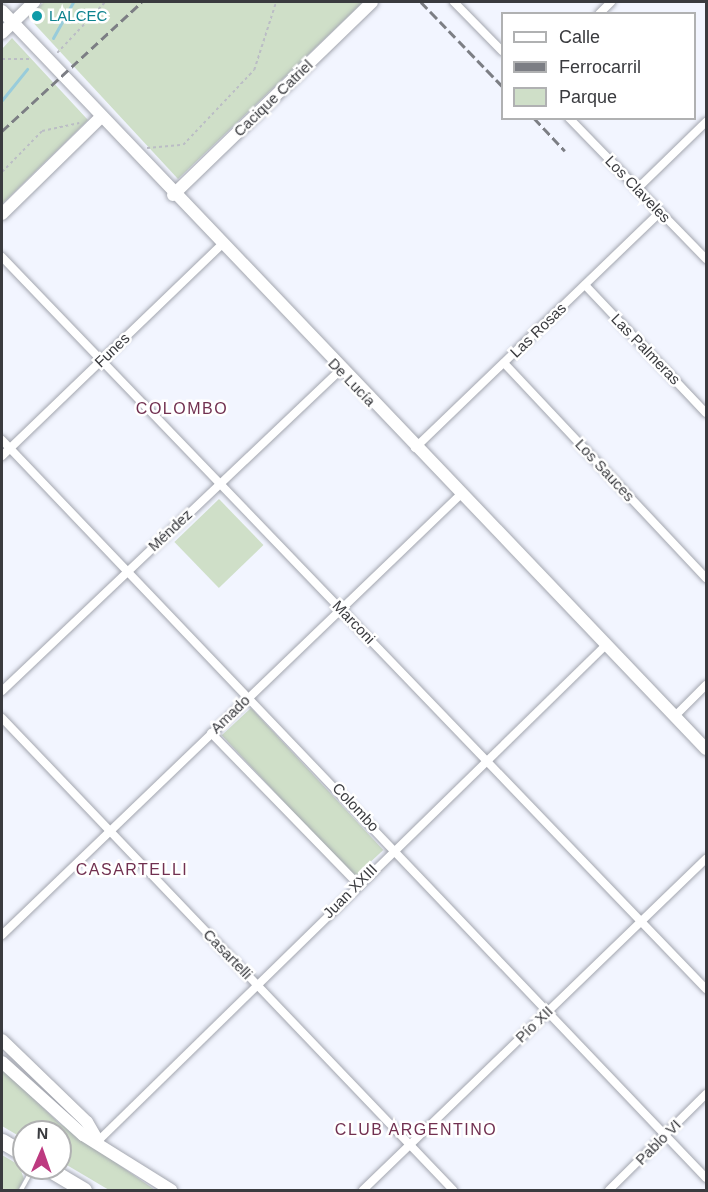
<!DOCTYPE html>
<meta charset="utf-8">
<style>
body{margin:0}
#map{position:relative;width:708px;height:1192px;overflow:hidden;background:#f2f5ff;font-family:Arial,sans-serif}
div>[style]{position:absolute}
.green>*{inset:0;background:#cfdfc8;transform-origin:0 0}
.stream>*{height:3px;margin:-1.5px;padding:0 1.5px;transform-origin:1.5px;border-radius:1.5px;background:#98ccdb}
.path>*{height:1.5px;margin-top:-0.75px;transform-origin:0;background:repeating-linear-gradient(90deg,#bbbdc5 0 3px,transparent 0 6px)}
.roads{filter:drop-shadow(0 0 2px #a3a6af) drop-shadow(0 0 2px #a3a6af)}
.lane>*{height:4px;margin:-2px;padding:0 2px;transform-origin:2px;border-radius:2px;background:#fff}
.street>*{height:8px;margin:-4px;padding:0 4px;transform-origin:4px;border-radius:4px;background:#fff}
.secondary>*{height:12px;margin:-6px;padding:0 6px;transform-origin:6px;border-radius:6px;background:#fff}
.highway>*{height:15px;margin:-7.5px;padding:0 7.5px;transform-origin:7.5px;border-radius:7.5px;background:#fff}
.rail>*{height:3px;margin-top:-1.5px;transform-origin:0;background:repeating-linear-gradient(90deg,#7c7e84 0 9px,transparent 0 13.5px)}
.dots>*{width:16px;height:16px;translate:-50% -50%;box-sizing:border-box;border:3px solid #fff;border-radius:50%}
span{translate:-50% -50%;white-space:nowrap;text-align:center;line-height:1.15;-webkit-text-stroke:5px #fff;paint-order:stroke}
.culture-label{font-size:15px;color:#0d838f}
.left{translate:0 -50%;text-align:left}
.street-label{font-size:15px;color:#3a3b3f}
.neighbourhood-label{font-size:16px;color:#713050;letter-spacing:1.5px}
.frame{position:absolute;inset:0;border:3px solid #3a3b3f;pointer-events:none}
.legend{position:absolute;left:501px;top:12px;width:195px;height:108px;box-sizing:border-box;background:#fff;border:2px solid #b0b1b2;margin:0;padding:8px 10px;list-style:none;font-size:18px;color:#3a3b3f}
.legend li{display:flex;align-items:center;gap:12px;height:30px}
.legend b{width:30px;border:2px solid #b0b1b2}
.north{position:absolute;left:12px;top:1120px;width:60px;height:60px;box-sizing:border-box;background:#fff;border:2px solid #b0b1b2;border-radius:50%;rotate:2deg;font-size:16px;font-weight:700;line-height:24px;text-align:center;color:#3a3b3f}
.north::after{content:'';display:block;margin:auto;width:21px;height:27px;background:#bd3a80;clip-path:polygon(50% 0,100% 100%,50% 72%,0 100%)}
</style>
<div id="map">
<div class="green">
<i style="clip-path:polygon(44px 2px,363px 2px,178px 179px,28px 17px)"></i>
<i style="clip-path:polygon(12px 38px,88px 120px,2px 204px,2px 49px)"></i>
<i style="left:219px;top:499px;width:64px;height:62px;rotate:46deg"></i>
<i style="left:251px;top:708px;width:194px;height:40px;rotate:47deg"></i>
<i style="clip-path:polygon(2px 1068px,59px 1123px,155px 1190px,109px 1190px,60px 1161px,60px 1132px,24px 1132px,24px 1139px,2px 1126px)"></i>
<i style="clip-path:polygon(2px 1155px,19px 1165px,24px 1179px,18px 1190px,2px 1190px)"></i>
</div>
<div class="stream">
<i style="left:53px;top:38px;width:41px;rotate:-60.9deg"></i>
<i style="left:2px;top:100px;width:40px;rotate:-51deg"></i>
</div>
<div class="path">
<i style="left:57px;top:53px;width:70px;rotate:-46.7deg"></i>
<i style="left:2px;top:59px;width:29px"></i>
<i style="left:147px;top:148px;width:36px;rotate:-5deg"></i>
<i style="left:183px;top:145px;width:103px;rotate:-46.6deg"></i>
<i style="left:254px;top:70px;width:71px;rotate:-72.1deg"></i>
<i style="left:2px;top:172px;width:57px;rotate:-45.7deg"></i>
<i style="left:42px;top:131px;width:38px;rotate:-12deg"></i>
</div>
<div class="roads">
<div class="lane">
<i style="left:21px;top:1190px;width:25px;rotate:-61deg"></i>
</div>
<div class="street">
<i style="left:454px;top:2px;width:69px;rotate:45.6deg"></i>
<i style="left:599px;top:14px;width:17px;rotate:-45deg"></i>
<i style="left:569px;top:118px;width:197px;rotate:45.8deg"></i>
<i style="left:637px;top:189px;width:96px;rotate:-44.2deg"></i>
<i style="left:2px;top:257px;width:1016px;rotate:46.12deg"></i>
<i style="left:585px;top:285px;width:176px;rotate:46.6deg"></i>
<i style="left:504px;top:363px;width:295px;rotate:46.8deg"></i>
<i style="left:2px;top:440px;width:1020px;rotate:46.35deg"></i>
<i style="left:415px;top:448px;width:340px;rotate:-43.9deg"></i>
<i style="left:2px;top:456px;width:306px;rotate:-43.9deg"></i>
<i style="left:2px;top:691px;width:466px;rotate:-43.5deg"></i>
<i style="left:675px;top:716px;width:44px;rotate:-45deg"></i>
<i style="left:2px;top:718px;width:653px;rotate:46.3deg"></i>
<i style="left:211px;top:733px;width:209px;rotate:45.8deg"></i>
<i style="left:2px;top:935px;width:635px;rotate:-43.85deg"></i>
<i style="left:98px;top:1141px;width:711px;rotate:-44.32deg"></i>
<i style="left:363px;top:1190px;width:477px;rotate:-44deg"></i>
<i style="left:609px;top:1190px;width:136px;rotate:-44.7deg"></i>
</div>
<div class="secondary">
<i style="left:2px;top:11px;width:1020px;rotate:46.35deg"></i>
<i style="left:2px;top:33px;width:45px;rotate:-44.1deg"></i>
<i style="left:173px;top:195px;width:277px;rotate:-44.1deg"></i>
<i style="left:2px;top:214px;width:137px;rotate:-44.4deg"></i>
<i style="left:2px;top:1040px;width:118px;rotate:44deg"></i>
<i style="left:87px;top:1122px;width:22px;rotate:60deg"></i>
<i style="left:2px;top:1062px;width:109px;rotate:42deg"></i>
<i style="left:83px;top:1135px;width:104px;rotate:32deg"></i>
</div>
<div class="highway">
<i style="left:2px;top:1141px;width:26px;rotate:31deg"></i>
<i style="left:47px;top:1168px;width:43px;rotate:30.7deg"></i>
</div>
</div>
<div class="rail">
<i style="left:421px;top:2px;width:117px;rotate:46deg"></i>
<i style="left:534px;top:118px;width:45px;rotate:46.8deg"></i>
<i style="left:2px;top:131px;width:190px;rotate:-42.7deg"></i>
</div>
<div class="dots">
<i style="left:37px;top:16px;background:#0f9aa8"></i>
</div>
<div class="culture-label">
<span class="left" style="left:49px;top:16px">LALCEC</span>
</div>
<div class="street-label">
<span style="left:273px;top:98px;rotate:-44deg">Cacique Catriel</span>
<span style="left:638px;top:189px;rotate:46deg">Los Claveles</span>
<span style="left:538px;top:330px;rotate:-44deg">Las Rosas</span>
<span style="left:646px;top:349px;rotate:46deg">Las Palmeras</span>
<span style="left:112px;top:350px;rotate:-44deg">Funes</span>
<span style="left:352px;top:382px;rotate:46deg">De Lucía</span>
<span style="left:605px;top:470px;rotate:47deg">Los Sauces</span>
<span style="left:170px;top:530px;rotate:-43deg">Méndez</span>
<span style="left:354px;top:622px;rotate:46deg">Marconi</span>
<span style="left:230px;top:714px;rotate:-44deg">Amado</span>
<span style="left:356px;top:807px;rotate:47deg">Colombo</span>
<span style="left:350px;top:891px;rotate:-45deg">Juan XXIII</span>
<span style="left:228px;top:954px;rotate:46deg">Casartelli</span>
<span style="left:534px;top:1024px;rotate:-44deg">Pío XII</span>
<span style="left:658px;top:1142px;rotate:-45deg">Pablo VI</span>
</div>
<div class="neighbourhood-label">
<span style="left:182px;top:409px">COLOMBO</span>
<span style="left:132px;top:870px">CASARTELLI</span>
<span style="left:416px;top:1130px">CLUB ARGENTINO</span>
</div>
<div class="frame"></div>
<ul class="legend">
<li><b style="height:8px;background:#fff"></b>Calle</li>
<li><b style="height:8px;background:#7c7e84"></b>Ferrocarril</li>
<li><b style="height:16px;background:#cfdfc8"></b>Parque</li>
</ul>
<div class="north">N</div>
</div>
